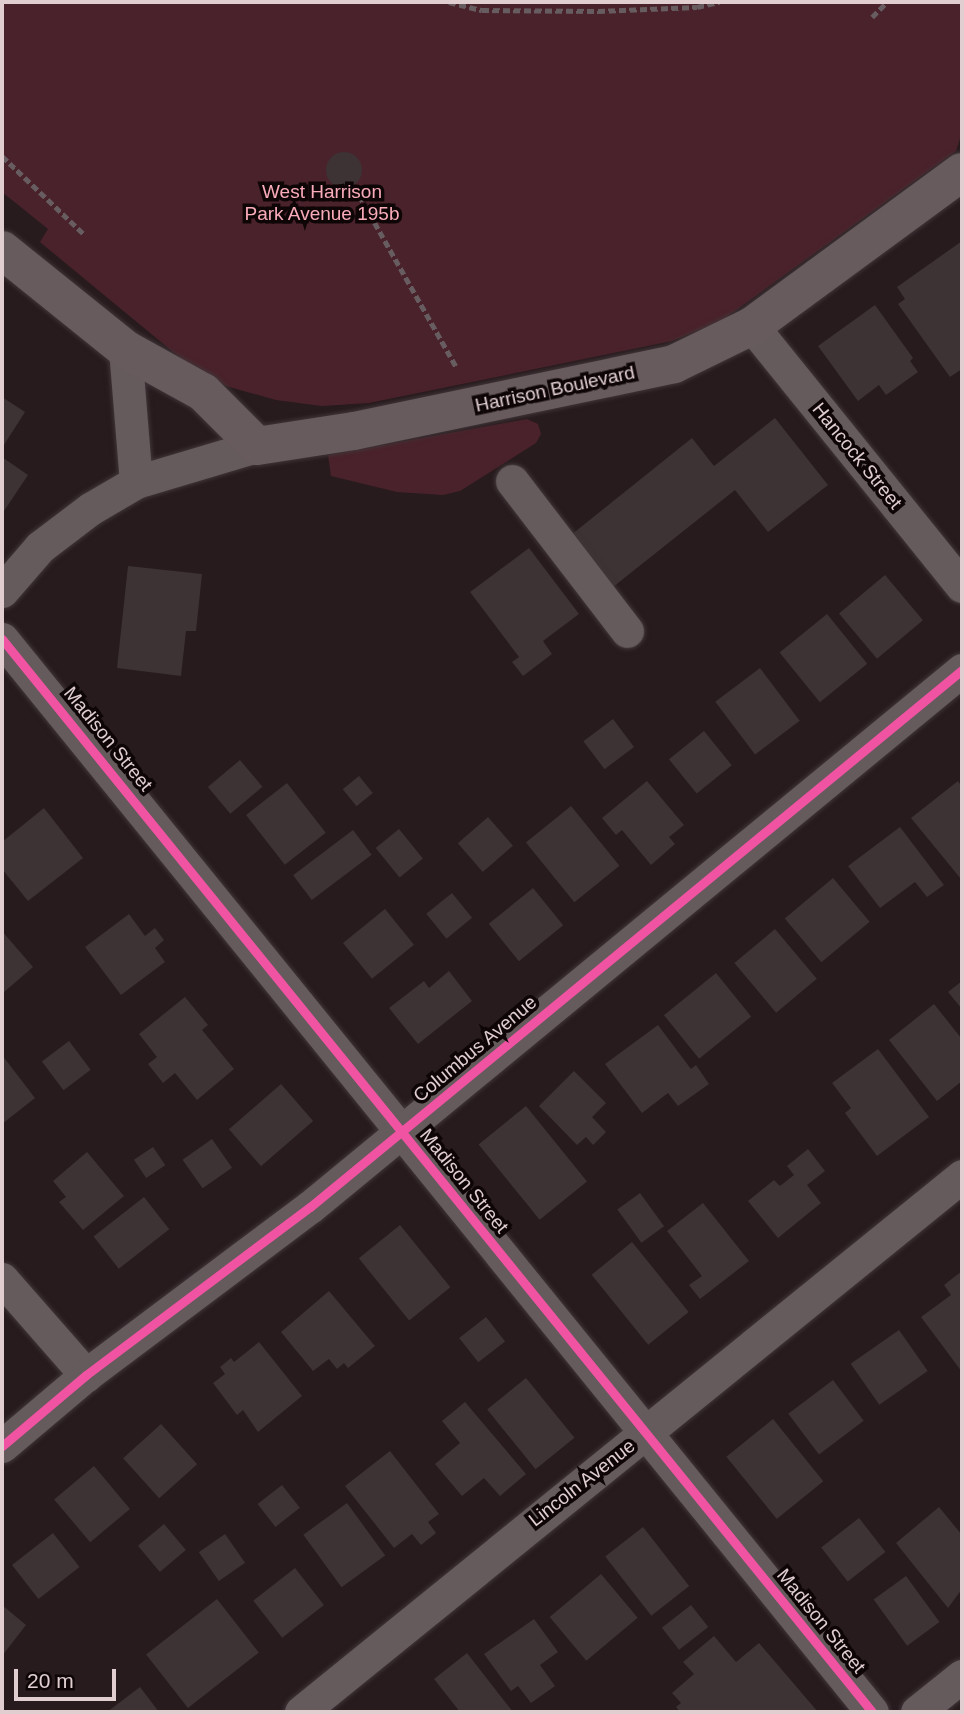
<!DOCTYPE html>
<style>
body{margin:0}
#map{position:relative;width:964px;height:1714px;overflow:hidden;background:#271b1e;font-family:Helvetica,sans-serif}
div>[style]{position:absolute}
.green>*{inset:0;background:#4a222b}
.building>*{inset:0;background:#3d3234;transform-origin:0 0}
.round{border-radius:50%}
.path>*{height:4.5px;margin-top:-2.25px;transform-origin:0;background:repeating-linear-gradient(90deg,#675c5f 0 7px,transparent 0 10.5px)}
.roads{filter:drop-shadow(0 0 2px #403538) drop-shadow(0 0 2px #403538)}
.minor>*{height:33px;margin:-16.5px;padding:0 16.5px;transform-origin:16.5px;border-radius:16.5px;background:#655a5c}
.major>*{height:38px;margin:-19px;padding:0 19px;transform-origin:19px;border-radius:19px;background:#685b5e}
.cycleway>*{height:9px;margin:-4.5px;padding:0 4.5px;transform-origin:4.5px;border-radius:4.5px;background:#f153a3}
span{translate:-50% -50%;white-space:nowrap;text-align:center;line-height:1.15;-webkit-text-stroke:7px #0e0506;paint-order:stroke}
.park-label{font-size:19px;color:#f9abb9}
.street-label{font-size:19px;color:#e0ced1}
.frame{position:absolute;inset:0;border:4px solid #e0ced1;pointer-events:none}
.scale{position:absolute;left:14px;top:1669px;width:102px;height:32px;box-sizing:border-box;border:4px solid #e0ced1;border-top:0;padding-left:9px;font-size:21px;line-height:24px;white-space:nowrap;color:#e0ced1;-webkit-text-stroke:5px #0e0506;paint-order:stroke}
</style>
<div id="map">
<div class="green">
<i style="clip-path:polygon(2px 2px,962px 2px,962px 132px,956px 151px,721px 321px,672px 341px,369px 403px,322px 406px,276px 400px,226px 386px,184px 361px,40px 242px,48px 229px,2px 192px)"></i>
<i style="clip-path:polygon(527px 419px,538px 424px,541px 434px,536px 443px,460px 491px,443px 495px,397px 492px,331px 476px,328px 455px)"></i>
</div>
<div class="building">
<i class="round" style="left:326px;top:152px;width:36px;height:36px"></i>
<i style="clip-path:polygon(962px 241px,962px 369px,950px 377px,898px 304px,905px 299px,897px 287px)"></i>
<i style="clip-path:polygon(875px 305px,913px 358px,910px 361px,918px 372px,886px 395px,879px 385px,858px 401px,818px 346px)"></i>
<i style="clip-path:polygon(2px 397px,25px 412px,2px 448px)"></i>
<i style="clip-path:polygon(775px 418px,828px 485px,768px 532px,735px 490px,613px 587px,571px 535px,692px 438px,714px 466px)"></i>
<i style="clip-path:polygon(2px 457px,28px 475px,2px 514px)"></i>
<i style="clip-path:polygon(529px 548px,579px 614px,543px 641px,552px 654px,523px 676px,512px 662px,519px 657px,470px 592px)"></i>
<i style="clip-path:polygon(128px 566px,202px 574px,196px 631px,186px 631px,181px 676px,117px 668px)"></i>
<i style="left:885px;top:575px;width:59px;height:60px;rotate:50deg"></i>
<i style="left:827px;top:614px;width:64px;height:61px;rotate:51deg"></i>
<i style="left:760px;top:668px;width:66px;height:56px;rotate:53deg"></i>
<i style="left:613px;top:719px;width:35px;height:37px;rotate:53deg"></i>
<i style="left:704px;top:731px;width:44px;height:45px;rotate:51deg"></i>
<i style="left:240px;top:760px;width:35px;height:42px;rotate:50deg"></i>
<i style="left:359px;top:776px;width:22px;height:21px;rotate:51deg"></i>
<i style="clip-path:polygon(647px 781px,684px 825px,669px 837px,675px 844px,651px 865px,622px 830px,616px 835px,602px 818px)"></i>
<i style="clip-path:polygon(958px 781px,962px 787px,961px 879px,911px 818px)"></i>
<i style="left:287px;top:783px;width:63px;height:52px;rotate:52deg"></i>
<i style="left:571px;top:806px;width:77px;height:58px;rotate:51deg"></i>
<i style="clip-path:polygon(44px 808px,83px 858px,28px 901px,2px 869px,2px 842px)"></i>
<i style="left:488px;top:817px;width:38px;height:40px;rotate:49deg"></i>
<i style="clip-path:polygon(900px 827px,944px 885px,927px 897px,915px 882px,880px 908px,848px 866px)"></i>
<i style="left:399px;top:829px;width:38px;height:30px;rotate:51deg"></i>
<i style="left:353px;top:830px;width:31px;height:75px;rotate:53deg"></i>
<i style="left:833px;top:878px;width:57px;height:63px;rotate:50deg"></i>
<i style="left:533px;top:888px;width:48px;height:57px;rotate:51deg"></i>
<i style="left:452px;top:893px;width:32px;height:33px;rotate:51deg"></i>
<i style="left:385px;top:909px;width:46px;height:54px;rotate:51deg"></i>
<i style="clip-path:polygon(129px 914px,145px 936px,155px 928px,164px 940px,155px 948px,165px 962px,121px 995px,85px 947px)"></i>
<i style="left:775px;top:929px;width:65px;height:53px;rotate:50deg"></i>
<i style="clip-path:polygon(2px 931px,33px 967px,3px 993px,2px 991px)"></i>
<i style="clip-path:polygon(449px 971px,472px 1001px,418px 1044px,389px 1008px,424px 981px,429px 988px)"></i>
<i style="left:716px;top:973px;width:56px;height:67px;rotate:51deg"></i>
<i style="clip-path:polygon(962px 981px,962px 1009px,948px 992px)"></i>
<i style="clip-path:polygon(185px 997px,208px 1025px,202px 1030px,234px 1069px,197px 1100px,175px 1073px,163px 1083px,148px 1064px,157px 1057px,139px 1034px)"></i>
<i style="clip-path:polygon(934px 1004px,962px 1039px,962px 1081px,937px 1101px,889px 1040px)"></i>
<i style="clip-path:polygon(658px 1025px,691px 1069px,696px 1065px,709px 1084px,678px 1106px,668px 1093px,642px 1113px,605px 1064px)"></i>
<i style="left:69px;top:1041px;width:36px;height:34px;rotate:53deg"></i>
<i style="clip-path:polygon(878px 1049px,929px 1117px,877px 1156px,845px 1113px,851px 1108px,832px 1083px)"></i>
<i style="clip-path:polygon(2px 1055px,35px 1098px,2px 1124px)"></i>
<i style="clip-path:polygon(574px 1071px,606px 1103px,592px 1117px,606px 1132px,593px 1145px,586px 1137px,577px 1145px,539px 1106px)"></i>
<i style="left:281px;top:1084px;width:49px;height:69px;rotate:49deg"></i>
<i style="left:526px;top:1106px;width:97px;height:61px;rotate:51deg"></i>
<i style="left:212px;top:1139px;width:35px;height:36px;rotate:55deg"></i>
<i style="left:153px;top:1147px;width:22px;height:23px;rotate:56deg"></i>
<i style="clip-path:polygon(808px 1149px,825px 1171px,807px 1185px,821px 1203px,778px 1238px,748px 1201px,774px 1180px,780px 1186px,794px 1175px,787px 1166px)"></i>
<i style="clip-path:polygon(87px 1152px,124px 1196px,83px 1230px,59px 1202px,66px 1197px,53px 1181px)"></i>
<i style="left:640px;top:1193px;width:41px;height:28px;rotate:54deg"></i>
<i style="left:144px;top:1197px;width:41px;height:64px;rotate:52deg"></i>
<i style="clip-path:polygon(703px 1203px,749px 1261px,700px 1299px,689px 1285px,702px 1276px,667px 1231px)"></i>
<i style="left:400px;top:1225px;width:80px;height:53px;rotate:51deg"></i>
<i style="left:632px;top:1242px;width:90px;height:52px;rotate:51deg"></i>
<i style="clip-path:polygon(962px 1271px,962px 1372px,921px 1317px,951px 1295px,944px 1285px)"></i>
<i style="clip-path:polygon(329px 1291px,375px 1346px,348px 1368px,344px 1363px,337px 1369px,329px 1359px,313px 1371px,281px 1332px)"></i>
<i style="left:486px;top:1317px;width:31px;height:34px;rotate:52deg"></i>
<i style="left:899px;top:1330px;width:50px;height:59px;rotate:55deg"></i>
<i style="clip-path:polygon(259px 1342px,302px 1396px,258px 1432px,243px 1410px,237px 1415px,213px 1383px,225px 1374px,220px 1367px,231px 1358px,234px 1362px)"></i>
<i style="left:526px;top:1378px;width:77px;height:50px;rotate:51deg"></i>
<i style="left:833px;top:1380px;width:51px;height:56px;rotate:53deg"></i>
<i style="clip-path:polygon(465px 1402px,526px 1474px,500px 1496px,484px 1478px,462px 1496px,435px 1464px,460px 1443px,442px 1421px)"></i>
<i style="left:773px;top:1419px;width:80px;height:60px;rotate:51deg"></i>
<i style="left:161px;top:1424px;width:54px;height:51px;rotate:48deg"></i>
<i style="clip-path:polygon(390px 1451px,439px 1514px,428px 1522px,436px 1533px,421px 1545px,412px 1534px,394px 1548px,345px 1486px)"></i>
<i style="left:94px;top:1466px;width:56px;height:52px;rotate:50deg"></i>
<i style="left:282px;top:1485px;width:29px;height:31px;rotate:52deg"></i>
<i style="left:347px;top:1503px;width:65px;height:54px;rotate:54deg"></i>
<i style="clip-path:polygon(939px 1507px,962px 1535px,962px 1589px,948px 1608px,896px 1543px)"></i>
<i style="left:859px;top:1518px;width:43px;height:48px;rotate:52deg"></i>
<i style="left:164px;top:1524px;width:34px;height:34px;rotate:50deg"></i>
<i style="left:643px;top:1527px;width:75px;height:48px;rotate:52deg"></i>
<i style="left:53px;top:1533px;width:43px;height:52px;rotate:52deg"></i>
<i style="left:225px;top:1534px;width:35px;height:32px;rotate:55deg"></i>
<i style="left:295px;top:1568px;width:47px;height:53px;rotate:52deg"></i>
<i style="left:601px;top:1574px;width:57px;height:67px;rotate:50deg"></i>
<i style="left:906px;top:1576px;width:57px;height:40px;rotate:54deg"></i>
<i style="left:217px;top:1599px;width:68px;height:90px;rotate:52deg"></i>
<i style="clip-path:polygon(2px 1605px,26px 1625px,2px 1656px)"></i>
<i style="left:691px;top:1605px;width:28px;height:37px;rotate:52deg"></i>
<i style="clip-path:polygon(534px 1619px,558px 1652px,540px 1665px,555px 1686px,531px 1703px,518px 1686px,511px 1691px,484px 1654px)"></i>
<i style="clip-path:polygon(714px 1636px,736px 1662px,759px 1643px,818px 1712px,680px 1712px,676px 1707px,681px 1703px,672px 1693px,694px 1674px,683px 1662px)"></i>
<i style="clip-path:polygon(467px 1653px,513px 1712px,460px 1712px,434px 1679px)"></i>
<i style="clip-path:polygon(140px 1687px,159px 1712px,107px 1712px)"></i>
</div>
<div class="path">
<i style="left:449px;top:2px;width:34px;rotate:14deg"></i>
<i style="left:482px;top:10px;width:116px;rotate:0.5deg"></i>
<i style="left:598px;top:11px;width:99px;rotate:-2.3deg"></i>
<i style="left:697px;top:7px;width:23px;rotate:-13deg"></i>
<i style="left:872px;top:17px;width:21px;rotate:-45deg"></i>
<i style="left:2px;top:156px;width:115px;rotate:43.6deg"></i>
<i style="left:354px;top:186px;width:209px;rotate:60.5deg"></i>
</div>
<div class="roads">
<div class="minor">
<i style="left:752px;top:326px;width:334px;rotate:51.1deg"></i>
<i style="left:125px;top:349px;width:133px;rotate:85.3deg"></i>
<i style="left:512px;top:481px;width:189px;rotate:52.5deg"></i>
<i style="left:2px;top:591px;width:58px;rotate:-49.2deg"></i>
<i style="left:40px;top:547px;width:63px;rotate:-37.2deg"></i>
<i style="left:90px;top:509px;width:53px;rotate:-30.4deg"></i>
<i style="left:136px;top:482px;width:126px;rotate:-16.6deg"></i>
<i style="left:2px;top:639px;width:1381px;rotate:50.96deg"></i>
<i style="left:2px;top:1279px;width:128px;rotate:48.8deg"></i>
<i style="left:2px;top:1446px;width:110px;rotate:-40.2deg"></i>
<i style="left:86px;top:1375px;width:280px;rotate:-36.9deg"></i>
<i style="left:310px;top:1207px;width:845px;rotate:-39.48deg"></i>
<i style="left:301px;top:1712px;width:851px;rotate:-39.04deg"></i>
<i style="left:917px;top:1712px;width:58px;rotate:-38.7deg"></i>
</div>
<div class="major">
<i style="left:2px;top:250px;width:158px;rotate:38.8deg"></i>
<i style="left:125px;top:349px;width:89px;rotate:28.9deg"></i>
<i style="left:203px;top:392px;width:76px;rotate:45deg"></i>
<i style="left:257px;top:446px;width:98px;rotate:-8.8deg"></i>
<i style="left:354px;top:431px;width:327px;rotate:-11.8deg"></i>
<i style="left:674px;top:364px;width:87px;rotate:-26deg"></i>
<i style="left:752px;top:326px;width:260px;rotate:-36.3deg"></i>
</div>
</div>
<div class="cycleway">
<i style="left:2px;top:639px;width:1381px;rotate:50.96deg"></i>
<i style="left:2px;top:1446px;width:110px;rotate:-40.2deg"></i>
<i style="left:86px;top:1375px;width:280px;rotate:-36.9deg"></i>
<i style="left:310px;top:1207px;width:845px;rotate:-39.48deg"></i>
</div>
<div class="park-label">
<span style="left:322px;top:203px">West Harrison<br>Park Avenue 195b</span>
</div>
<div class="street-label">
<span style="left:555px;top:389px;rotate:-12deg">Harrison Boulevard</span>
<span style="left:857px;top:456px;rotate:51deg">Hancock Street</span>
<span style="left:108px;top:739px;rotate:51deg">Madison Street</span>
<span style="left:475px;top:1049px;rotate:-40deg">Columbus Avenue</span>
<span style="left:464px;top:1181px;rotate:51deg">Madison Street</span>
<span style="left:582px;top:1483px;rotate:-38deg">Lincoln Avenue</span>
<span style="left:821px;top:1621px;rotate:51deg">Madison Street</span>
</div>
<div class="frame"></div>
<div class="scale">20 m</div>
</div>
